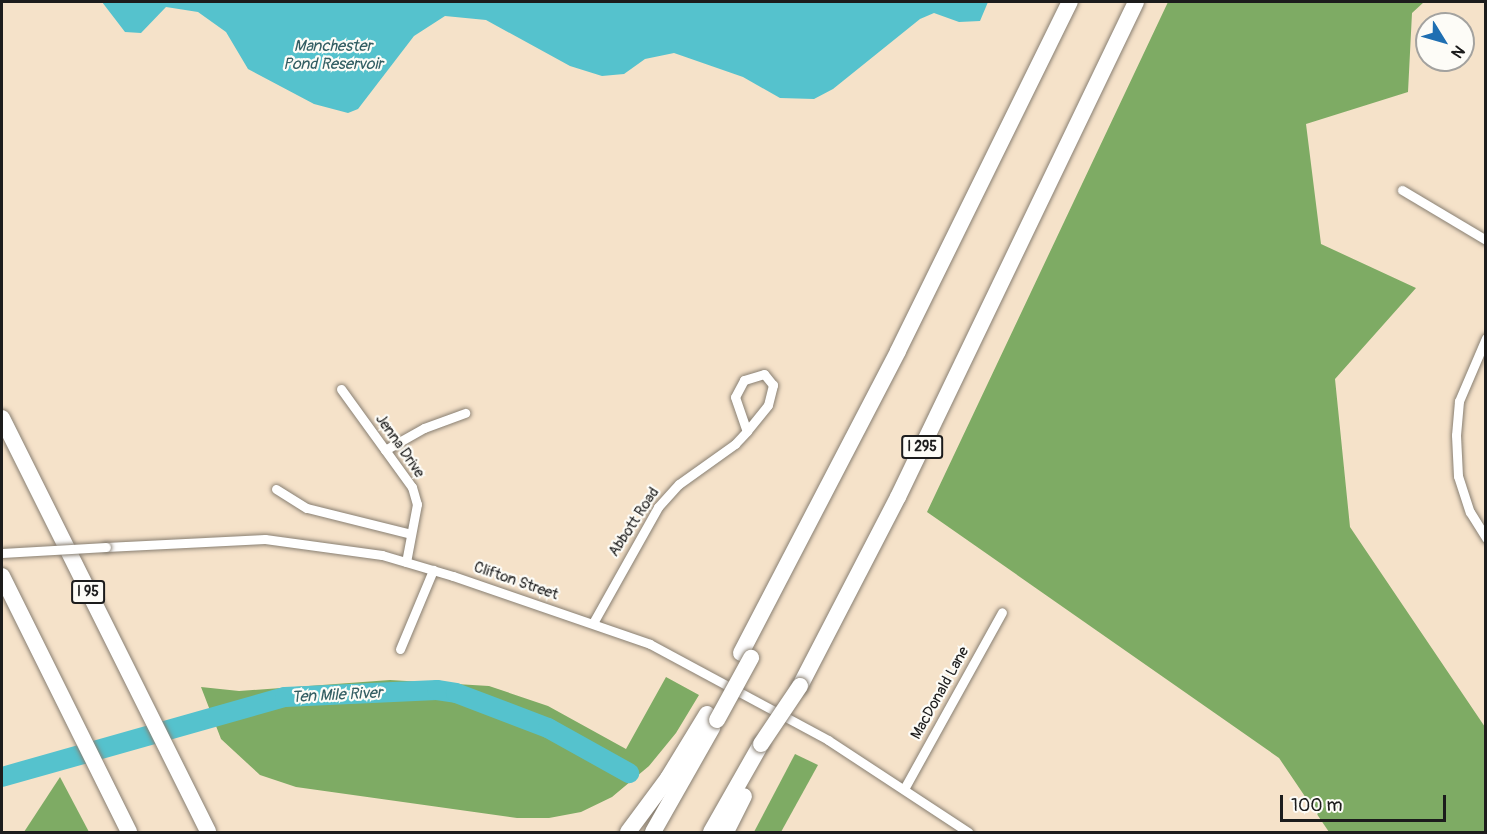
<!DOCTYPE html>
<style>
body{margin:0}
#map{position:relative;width:1487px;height:834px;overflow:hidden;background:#f5e2c9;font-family:Pangolin,sans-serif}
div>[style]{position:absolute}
.forest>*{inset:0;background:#7eab64}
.water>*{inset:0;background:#55c2cd}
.river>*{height:20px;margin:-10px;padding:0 10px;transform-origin:10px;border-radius:10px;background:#55c2cd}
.roads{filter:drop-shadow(0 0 2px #887f72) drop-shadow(0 0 2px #887f72)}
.street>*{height:9px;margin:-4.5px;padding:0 4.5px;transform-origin:4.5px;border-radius:4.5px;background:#fff}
.highway>*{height:16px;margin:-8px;padding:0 8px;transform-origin:8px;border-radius:8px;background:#fff}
.bridges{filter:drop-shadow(0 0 2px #887f72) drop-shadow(0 0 2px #887f72)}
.street-bridge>*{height:9px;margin:-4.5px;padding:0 4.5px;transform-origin:4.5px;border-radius:4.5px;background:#fff}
.highway-bridge>*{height:16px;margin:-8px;padding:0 8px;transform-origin:8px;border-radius:8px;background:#fff}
span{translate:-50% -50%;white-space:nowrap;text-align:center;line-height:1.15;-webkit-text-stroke:4.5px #fdfcf7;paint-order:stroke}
.shield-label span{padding:2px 4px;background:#fdfcf7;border:2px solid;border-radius:4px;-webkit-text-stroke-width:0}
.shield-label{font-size:14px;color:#1c1c1c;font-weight:700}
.street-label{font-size:15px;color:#1c1c1c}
.water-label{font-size:16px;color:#335e63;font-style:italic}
.frame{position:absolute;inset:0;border:3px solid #1c1c1c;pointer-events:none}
.north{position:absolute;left:1415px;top:12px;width:60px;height:60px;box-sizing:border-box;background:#fdfcf7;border:2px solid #a3a29f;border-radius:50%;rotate:127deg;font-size:16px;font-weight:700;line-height:24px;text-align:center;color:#1c1c1c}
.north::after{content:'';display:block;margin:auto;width:21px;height:27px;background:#1f6fb2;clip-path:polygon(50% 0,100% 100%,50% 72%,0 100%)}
.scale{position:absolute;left:1280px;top:795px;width:166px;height:27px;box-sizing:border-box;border:3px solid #1c1c1c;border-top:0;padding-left:8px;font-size:18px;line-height:21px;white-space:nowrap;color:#1c1c1c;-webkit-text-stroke:4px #fdfcf7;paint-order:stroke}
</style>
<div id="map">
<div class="forest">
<i style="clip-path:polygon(1168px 2px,1424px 2px,1412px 13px,1408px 92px,1306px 124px,1321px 244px,1416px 288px,1335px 379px,1350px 527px,1485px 727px,1485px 832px,1329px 832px,1279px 758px,927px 512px)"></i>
<i style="clip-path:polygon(666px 677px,699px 695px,676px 733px,649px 766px,612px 797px,581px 812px,549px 818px,517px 818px,296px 787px,260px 775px,221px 739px,201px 687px,239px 691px,390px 680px,489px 686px,548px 706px,626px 749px)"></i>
<i style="clip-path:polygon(795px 754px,818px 765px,781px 832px,754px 832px)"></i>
<i style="clip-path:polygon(60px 777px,89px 832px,24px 832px)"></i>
</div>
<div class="water">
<i style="clip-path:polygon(102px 2px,988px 2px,980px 21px,959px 22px,934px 13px,920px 19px,833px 89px,814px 99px,780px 98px,743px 77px,674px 53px,645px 59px,624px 74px,602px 76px,570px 66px,486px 20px,445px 16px,414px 36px,358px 109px,348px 113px,314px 104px,248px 69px,226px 32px,198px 12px,166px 7px,141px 33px,125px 32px)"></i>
</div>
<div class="river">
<i style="left:2px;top:777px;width:294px;rotate:-15.8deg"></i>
<i style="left:285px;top:697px;width:152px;rotate:-2.6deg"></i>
<i style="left:437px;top:690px;width:19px;rotate:9deg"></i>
<i style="left:456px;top:693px;width:98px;rotate:20.8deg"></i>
<i style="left:548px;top:728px;width:93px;rotate:29.1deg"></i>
</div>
<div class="roads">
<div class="street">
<i style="left:1402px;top:190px;width:98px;rotate:30.8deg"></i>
<i style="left:1486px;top:338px;width:69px;rotate:113.2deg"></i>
<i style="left:1459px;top:401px;width:34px;rotate:95deg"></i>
<i style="left:1456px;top:435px;width:41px;rotate:87.2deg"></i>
<i style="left:1458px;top:476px;width:38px;rotate:72deg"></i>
<i style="left:1470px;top:512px;width:31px;rotate:58deg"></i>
<i style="left:341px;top:389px;width:121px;rotate:54.1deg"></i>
<i style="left:412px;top:487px;width:18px;rotate:74deg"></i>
<i style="left:417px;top:504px;width:59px;rotate:100.7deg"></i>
<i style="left:385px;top:450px;width:45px;rotate:-29.4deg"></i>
<i style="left:424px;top:428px;width:44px;rotate:-20.1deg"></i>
<i style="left:276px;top:489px;width:36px;rotate:32deg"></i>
<i style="left:307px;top:508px;width:107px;rotate:14deg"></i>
<i style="left:106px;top:547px;width:159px;rotate:-2.9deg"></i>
<i style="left:265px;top:539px;width:118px;rotate:7.8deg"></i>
<i style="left:382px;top:555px;width:74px;rotate:16.5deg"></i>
<i style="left:453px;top:576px;width:208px;rotate:19deg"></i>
<i style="left:650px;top:644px;width:202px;rotate:28.3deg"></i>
<i style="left:828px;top:740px;width:168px;rotate:33.3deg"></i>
<i style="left:593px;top:623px;width:133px;rotate:-60.7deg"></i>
<i style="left:658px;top:507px;width:31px;rotate:-48deg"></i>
<i style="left:679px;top:484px;width:69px;rotate:-35.5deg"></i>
<i style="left:735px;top:444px;width:18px;rotate:-47deg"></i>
<i style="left:747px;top:431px;width:33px;rotate:-51deg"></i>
<i style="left:768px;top:405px;width:21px;rotate:-76deg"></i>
<i style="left:773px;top:385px;width:14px;rotate:-129deg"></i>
<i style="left:764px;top:374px;width:21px;rotate:163deg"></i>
<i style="left:744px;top:380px;width:19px;rotate:118deg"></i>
<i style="left:735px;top:397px;width:36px;rotate:71deg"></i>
<i style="left:400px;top:649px;width:86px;rotate:-67.3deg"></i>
<i style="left:904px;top:789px;width:202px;rotate:-61deg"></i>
</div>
<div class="highway">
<i style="left:2px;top:418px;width:462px;rotate:63.5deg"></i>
<i style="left:2px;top:576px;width:286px;rotate:63.6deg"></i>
<i style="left:741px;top:653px;width:340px;rotate:-62.5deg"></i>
<i style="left:898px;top:351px;width:389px;rotate:-63.8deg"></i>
<i style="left:800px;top:686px;width:213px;rotate:-62.6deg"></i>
<i style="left:898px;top:497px;width:549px;rotate:-64.32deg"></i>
<i style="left:628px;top:832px;width:67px;rotate:-53.5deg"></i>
<i style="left:668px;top:778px;width:75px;rotate:-58.6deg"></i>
<i style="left:653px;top:832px;width:120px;rotate:-60.4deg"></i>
<i style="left:711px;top:832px;width:101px;rotate:-60.4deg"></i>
<i style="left:726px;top:832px;width:40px;rotate:-63.4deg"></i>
</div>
</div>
<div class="bridges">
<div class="street-bridge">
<i style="left:2px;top:553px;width:104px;rotate:-3.3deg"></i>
</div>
<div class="highway-bridge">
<i style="left:717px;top:720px;width:71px;rotate:-61.3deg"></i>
<i style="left:761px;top:744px;width:70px;rotate:-56.1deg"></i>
</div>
</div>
<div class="shield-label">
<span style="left:922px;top:447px">I 295</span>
<span style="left:88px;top:592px">I 95</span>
</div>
<div class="street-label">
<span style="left:400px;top:446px;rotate:55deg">Jenna Drive</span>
<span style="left:634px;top:522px;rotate:-57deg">Abbott Road</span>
<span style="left:516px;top:581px;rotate:19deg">Clifton Street</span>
<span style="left:940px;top:693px;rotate:-61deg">MacDonald Lane</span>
</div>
<div class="water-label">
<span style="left:333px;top:55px">Manchester<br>Pond Reservoir</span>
<span style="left:337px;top:695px;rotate:-3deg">Ten Mile River</span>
</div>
<div class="frame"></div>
<div class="north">N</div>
<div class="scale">100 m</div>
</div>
